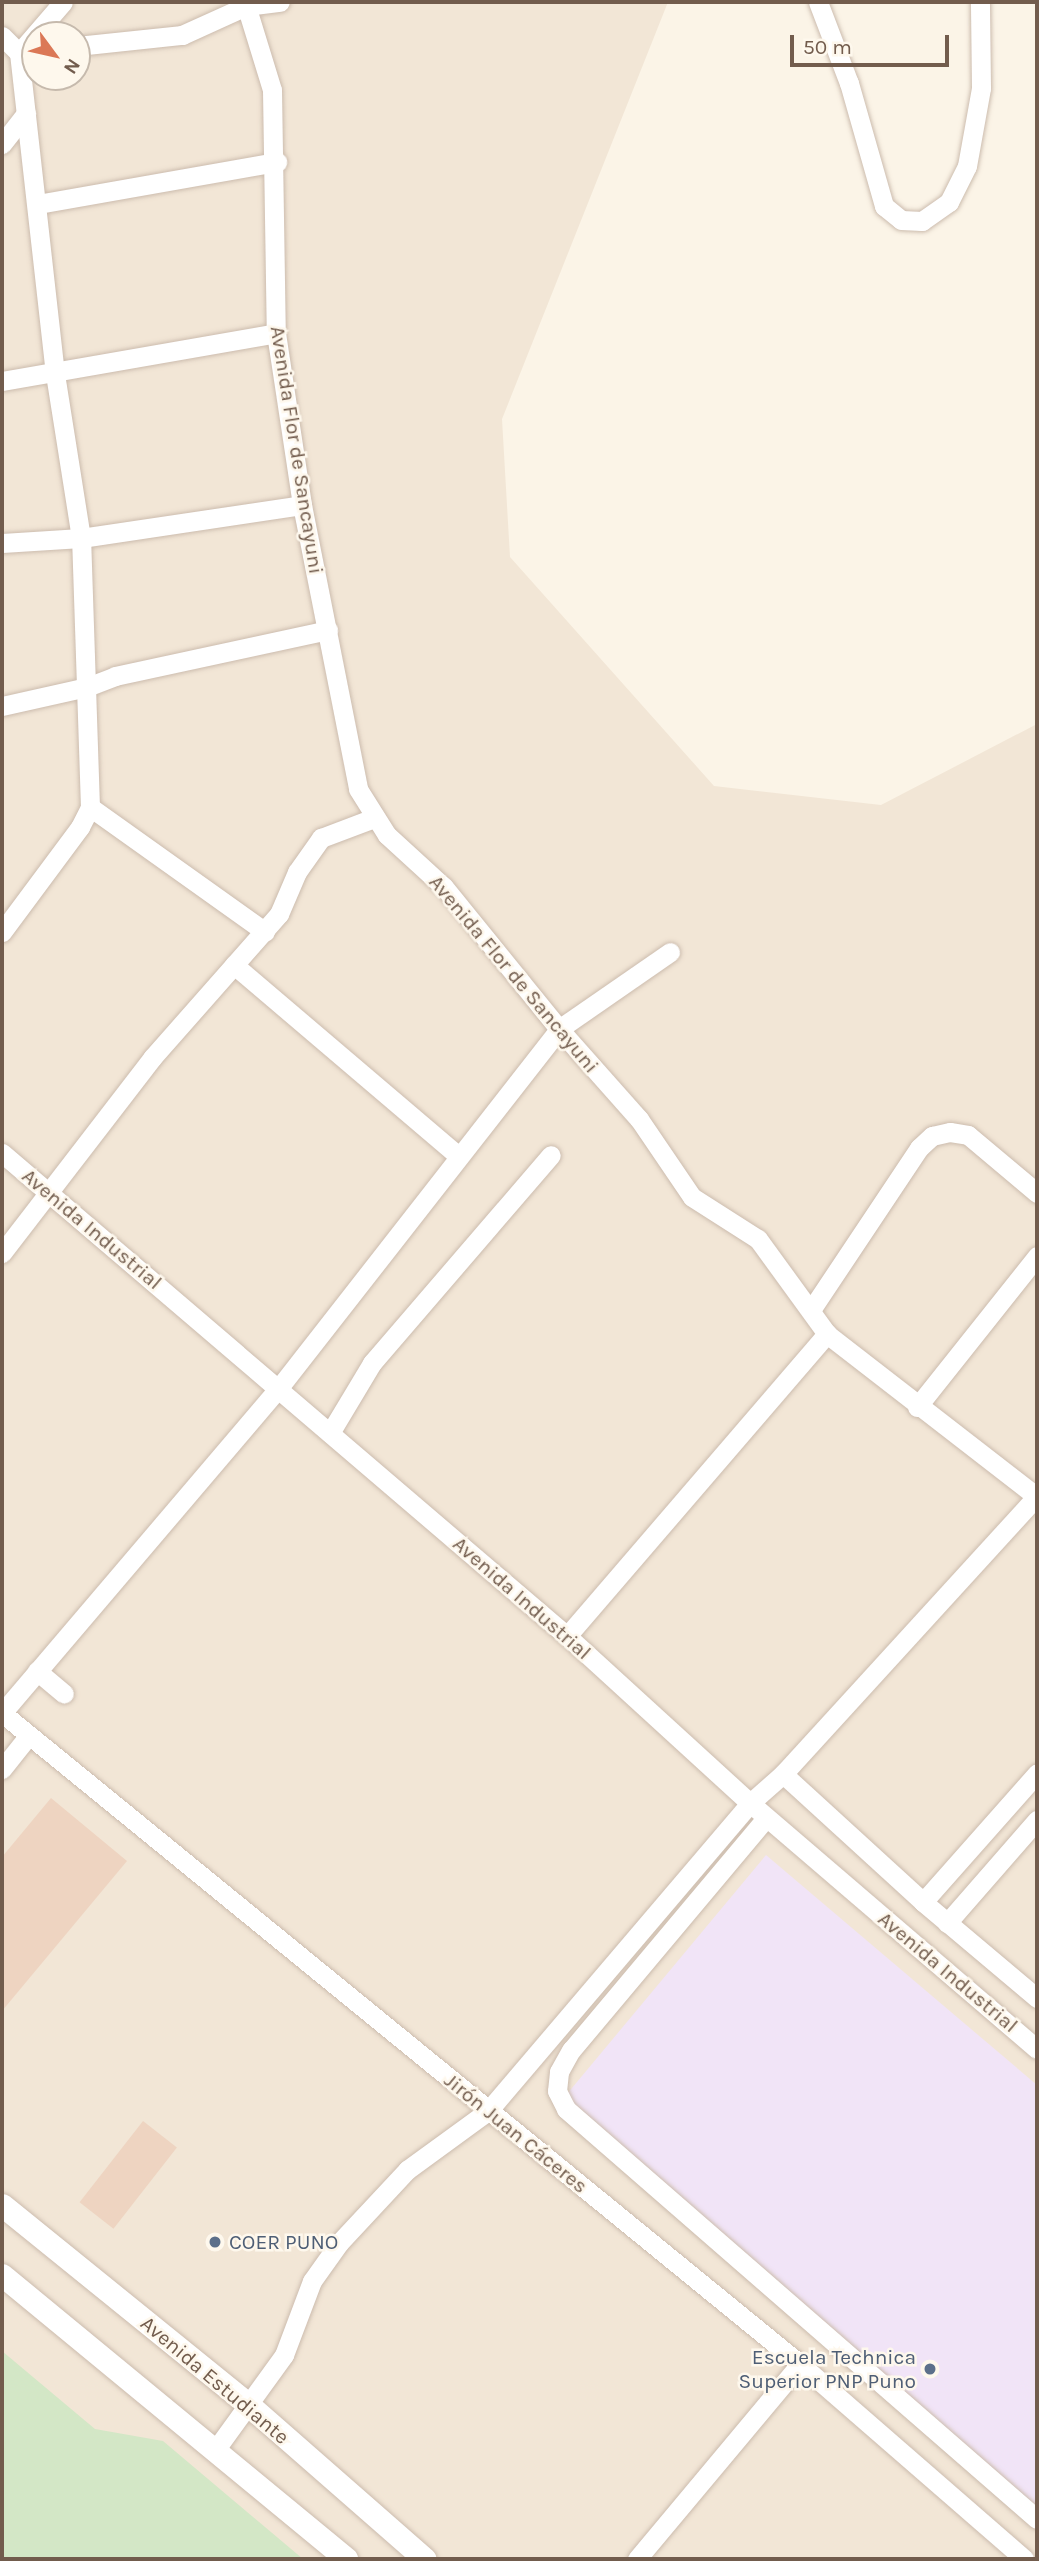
<!DOCTYPE html>
<meta charset="utf-8">
<style>
body{margin:0}
#map{position:relative;width:1039px;height:2561px;overflow:hidden;background:#fbf4e7;font-family:Karla,sans-serif}
div>[style]{position:absolute}
.residential>*{inset:0;background:#f2e6d6}
.education>*{inset:0;background:#f1e4f7}
.green>*{inset:0;background:#d3e7c6}
.building>*{inset:0;background:#eed4c1;transform-origin:0 0}
.roads{filter:drop-shadow(0 0 2px #ccbcae) drop-shadow(0 0 2px #ccbcae)}
.minor>*{height:19px;margin:-9.5px;padding:0 9.5px;transform-origin:9.5px;border-radius:9.5px;background:#fff}
.tertiary>*{height:23px;margin:-11.5px;padding:0 11.5px;transform-origin:11.5px;border-radius:11.5px;background:#fff}
.dots>*{width:19px;height:19px;translate:-50% -50%;box-sizing:border-box;border:4px solid #fef8ed;border-radius:50%}
span{translate:-50% -50%;white-space:nowrap;text-align:center;line-height:1.15;-webkit-text-stroke:5px #fef8ed;paint-order:stroke}
.street-label{font-size:21px;color:#725c4d}
.service-label{font-size:21px;color:#4e5e75}
.left{translate:0 -50%;text-align:left}
.right{translate:-100% -50%;text-align:right}
.frame{position:absolute;inset:0;border:4px solid #725c4d;pointer-events:none}
.north{position:absolute;left:21px;top:21px;width:70px;height:70px;box-sizing:border-box;background:#fef8ed;border:2px solid #c6baad;border-radius:50%;rotate:123deg;font-size:19px;font-weight:700;line-height:28px;text-align:center;color:#725c4d}
.north::after{content:'';display:block;margin:auto;width:24px;height:32px;background:#db7856;clip-path:polygon(50% 0,100% 100%,50% 72%,0 100%)}
.scale{position:absolute;left:790px;top:35px;width:159px;height:32px;box-sizing:border-box;border:4px solid #725c4d;border-top:0;padding-left:9px;font-size:21px;line-height:24px;white-space:nowrap;color:#725c4d;-webkit-text-stroke:5px #fef8ed;paint-order:stroke}
</style>
<div id="map">
<div class="residential">
<i style="clip-path:polygon(evenodd,2px 2px,668px 2px,502px 419px,510px 557px,714px 786px,881px 805px,1037px 724px,1037px 2559px,2px 2559px,2px 2px,35px 35px,77px 35px,77px 77px,35px 77px,35px 35px)"></i>
</div>
<div class="education">
<i style="clip-path:polygon(766px 1855px,1037px 2085px,1037px 2509px,557px 2106px)"></i>
</div>
<div class="green">
<i style="clip-path:polygon(2px 2351px,95px 2429px,163px 2441px,303px 2559px,2px 2559px)"></i>
</div>
<div class="building">
<i style="clip-path:polygon(51px 1798px,127px 1861px,2px 2011px,2px 1857px)"></i>
<i style="left:143px;top:2121px;width:43px;height:103px;rotate:38deg"></i>
</div>
<div class="roads">
<div class="minor">
<i style="left:245px;top:2px;width:92px;rotate:72.9deg"></i>
<i style="left:272px;top:90px;width:243px;rotate:89.1deg"></i>
<i style="left:276px;top:333px;width:174px;rotate:81.4deg"></i>
<i style="left:302px;top:505px;width:289px;rotate:78.8deg"></i>
<i style="left:358px;top:789px;width:54px;rotate:57.8deg"></i>
<i style="left:387px;top:835px;width:77px;rotate:42.4deg"></i>
<i style="left:444px;top:887px;width:183px;rotate:51deg"></i>
<i style="left:559px;top:1029px;width:120px;rotate:48.4deg"></i>
<i style="left:639px;top:1119px;width:94px;rotate:55.8deg"></i>
<i style="left:692px;top:1197px;width:78px;rotate:32.5deg"></i>
<i style="left:758px;top:1239px;width:117px;rotate:54deg"></i>
<i style="left:827px;top:1334px;width:266px;rotate:37.8deg"></i>
<i style="left:818px;top:2px;width:87px;rotate:69.1deg"></i>
<i style="left:849px;top:83px;width:128px;rotate:74.1deg"></i>
<i style="left:884px;top:206px;width:22px;rotate:39deg"></i>
<i style="left:901px;top:220px;width:21px;rotate:3deg"></i>
<i style="left:922px;top:221px;width:33px;rotate:-35deg"></i>
<i style="left:949px;top:202px;width:40px;rotate:-63.4deg"></i>
<i style="left:967px;top:166px;width:79px;rotate:-79.8deg"></i>
<i style="left:981px;top:88px;width:86px;rotate:-90.7deg"></i>
<i style="left:2px;top:36px;width:24px;rotate:45deg"></i>
<i style="left:19px;top:53px;width:13px;rotate:-9deg"></i>
<i style="left:77px;top:46px;width:106px;rotate:-6deg"></i>
<i style="left:182px;top:35px;width:70px;rotate:-24.4deg"></i>
<i style="left:246px;top:6px;width:34px;rotate:-7deg"></i>
<i style="left:2px;top:144px;width:39px;rotate:-52deg"></i>
<i style="left:38px;top:204px;width:243px;rotate:-10deg"></i>
<i style="left:2px;top:381px;width:278px;rotate:-9.9deg"></i>
<i style="left:2px;top:543px;width:79px;rotate:-3.6deg"></i>
<i style="left:81px;top:538px;width:223px;rotate:-8.5deg"></i>
<i style="left:2px;top:706px;width:87px;rotate:-12.6deg"></i>
<i style="left:87px;top:687px;width:30px;rotate:-21deg"></i>
<i style="left:115px;top:676px;width:218px;rotate:-12.2deg"></i>
<i style="left:90px;top:807px;width:215px;rotate:35.5deg"></i>
<i style="left:2px;top:932px;width:131px;rotate:-53.4deg"></i>
<i style="left:80px;top:827px;width:22px;rotate:-63deg"></i>
<i style="left:90px;top:807px;width:269px;rotate:-91.9deg"></i>
<i style="left:81px;top:538px;width:166px;rotate:-99deg"></i>
<i style="left:55px;top:374px;width:323px;rotate:-96.4deg"></i>
<i style="left:19px;top:53px;width:67px;rotate:-49.2deg"></i>
<i style="left:234px;top:965px;width:293px;rotate:40.4deg"></i>
<i style="left:2px;top:1153px;width:743px;rotate:40.53deg"></i>
<i style="left:567px;top:1636px;width:248px;rotate:42.4deg"></i>
<i style="left:750px;top:1803px;width:378px;rotate:40.6deg"></i>
<i style="left:2px;top:1253px;width:246px;rotate:-52.4deg"></i>
<i style="left:152px;top:1058px;width:192px;rotate:-48.6deg"></i>
<i style="left:279px;top:914px;width:46px;rotate:-66.8deg"></i>
<i style="left:297px;top:872px;width:42px;rotate:-54.8deg"></i>
<i style="left:321px;top:838px;width:57px;rotate:-20.7deg"></i>
<i style="left:811px;top:1310px;width:195px;rotate:-56.3deg"></i>
<i style="left:919px;top:1148px;width:18px;rotate:-43deg"></i>
<i style="left:932px;top:1136px;width:18px;rotate:-13deg"></i>
<i style="left:950px;top:1132px;width:18px;rotate:9deg"></i>
<i style="left:968px;top:1135px;width:90px;rotate:40deg"></i>
<i style="left:917px;top:1407px;width:193px;rotate:-51.5deg"></i>
<i style="left:330px;top:1433px;width:82px;rotate:-59deg"></i>
<i style="left:372px;top:1363px;width:274px;rotate:-49.3deg"></i>
<i style="left:567px;top:1636px;width:399px;rotate:-49.3deg"></i>
<i style="left:37px;top:1671px;width:35px;rotate:40deg"></i>
<i style="left:2px;top:1713px;width:1030px;rotate:39.21deg"></i>
<i style="left:800px;top:2364px;width:297px;rotate:41deg"></i>
<i style="left:2px;top:1713px;width:426px;rotate:-49.6deg"></i>
<i style="left:278px;top:1389px;width:457px;rotate:-52deg"></i>
<i style="left:559px;top:1029px;width:135px;rotate:-34.7deg"></i>
<i style="left:2px;top:1769px;width:43px;rotate:-51.5deg"></i>
<i style="left:783px;top:1774px;width:190px;rotate:42.4deg"></i>
<i style="left:923px;top:1902px;width:149px;rotate:40.1deg"></i>
<i style="left:766px;top:1818px;width:303px;rotate:130deg"></i>
<i style="left:571px;top:2050px;width:25px;rotate:119deg"></i>
<i style="left:559px;top:2072px;width:19px;rotate:96deg"></i>
<i style="left:557px;top:2091px;width:20px;rotate:63deg"></i>
<i style="left:566px;top:2109px;width:624px;rotate:41.04deg"></i>
<i style="left:923px;top:1902px;width:172px;rotate:-48.5deg"></i>
<i style="left:947px;top:1923px;width:137px;rotate:-48.9deg"></i>
<i style="left:216px;top:2449px;width:116px;rotate:-54.1deg"></i>
<i style="left:284px;top:2355px;width:79px;rotate:-69.3deg"></i>
<i style="left:312px;top:2281px;width:47px;rotate:-54.6deg"></i>
<i style="left:339px;top:2243px;width:100px;rotate:-47deg"></i>
<i style="left:407px;top:2170px;width:100px;rotate:-36.1deg"></i>
<i style="left:488px;top:2111px;width:404px;rotate:-49.6deg"></i>
<i style="left:750px;top:1803px;width:44px;rotate:-41.3deg"></i>
<i style="left:783px;top:1774px;width:377px;rotate:-47.6deg"></i>
<i style="left:637px;top:2559px;width:254px;rotate:-50.1deg"></i>
</div>
<div class="tertiary">
<i style="left:2px;top:2205px;width:319px;rotate:39deg"></i>
<i style="left:250px;top:2406px;width:232px;rotate:41.2deg"></i>
<i style="left:2px;top:2275px;width:446px;rotate:39.5deg"></i>
</div>
</div>
<div class="dots">
<i style="left:215px;top:2242px;background:#5c6f8a"></i>
<i style="left:930px;top:2369px;background:#5c6f8a"></i>
</div>
<div class="street-label">
<span style="left:297px;top:450px;rotate:81deg">Avenida Flor de Sancayuni</span>
<span style="left:514px;top:974px;rotate:50deg">Avenida Flor de Sancayuni</span>
<span style="left:92px;top:1229px;rotate:40deg">Avenida Industrial</span>
<span style="left:522px;top:1598px;rotate:41deg">Avenida Industrial</span>
<span style="left:948px;top:1972px;rotate:40deg">Avenida Industrial</span>
<span style="left:516px;top:2133px;rotate:39deg">Jirón Juan Cáceres</span>
<span style="left:215px;top:2380px;rotate:40deg">Avenida Estudiante</span>
</div>
<div class="service-label">
<span class="left" style="left:229px;top:2242px">COER PUNO</span>
<span class="right" style="left:916px;top:2369px">Escuela Technica<br>Superior PNP Puno</span>
</div>
<div class="frame"></div>
<div class="north">N</div>
<div class="scale">50 m</div>
</div>
